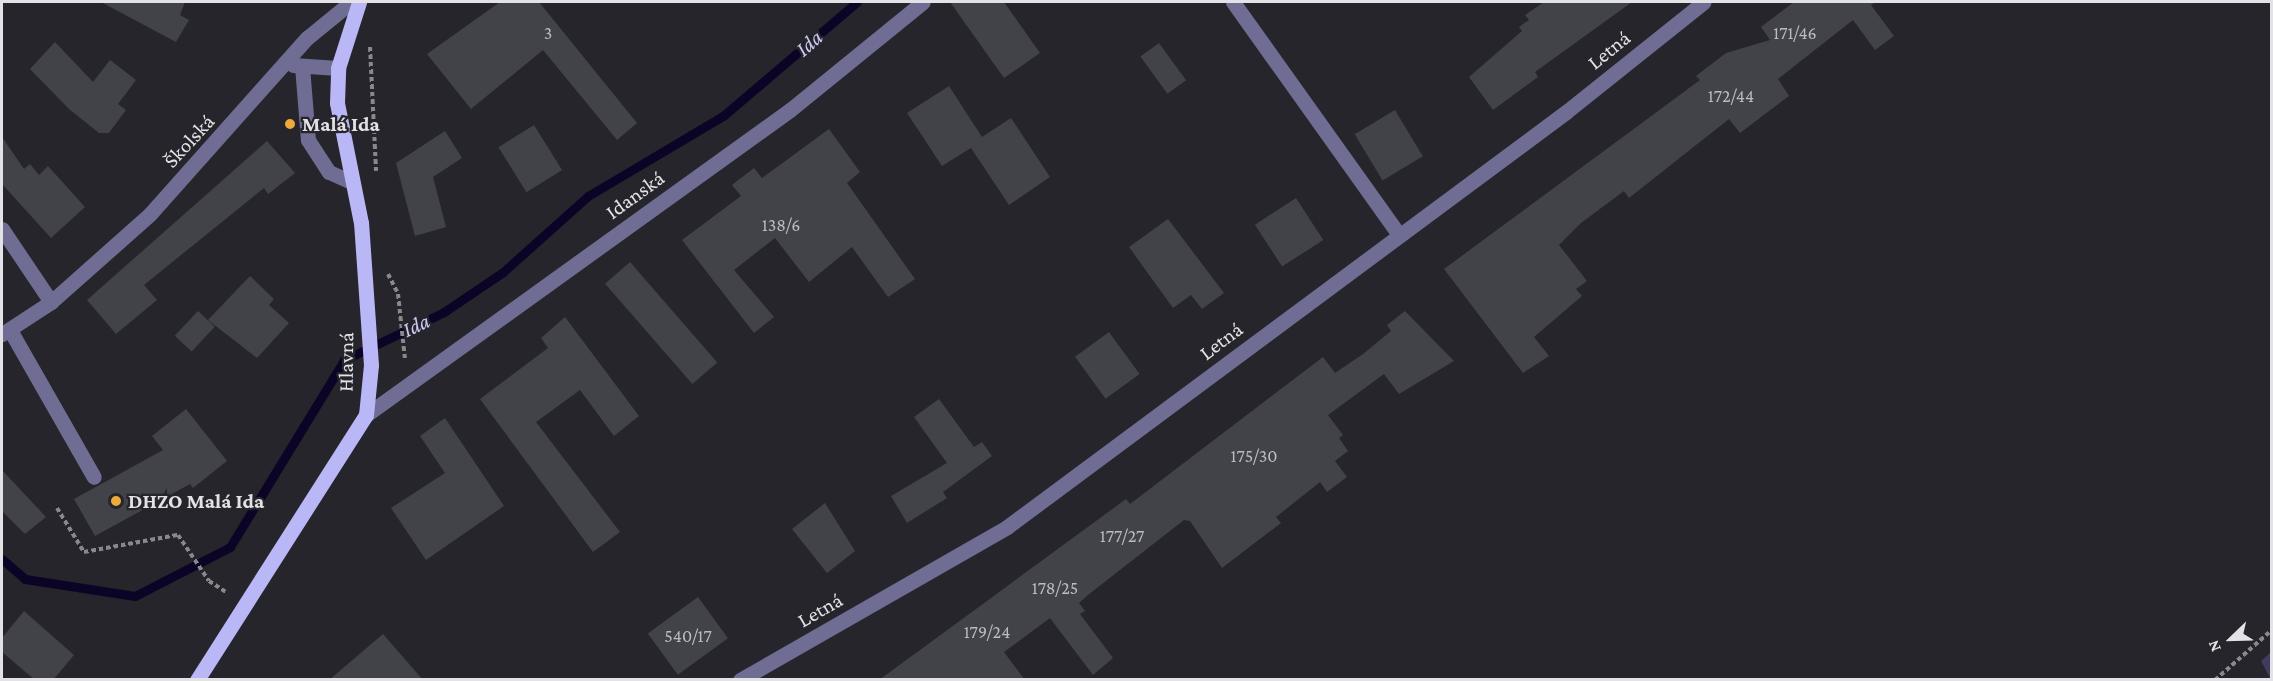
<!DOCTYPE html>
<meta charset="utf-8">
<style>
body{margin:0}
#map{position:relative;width:2273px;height:681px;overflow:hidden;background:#25252b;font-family:"Crimson Pro",serif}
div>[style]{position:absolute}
.green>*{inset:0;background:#3f3c5f}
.stream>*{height:9px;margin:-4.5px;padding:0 4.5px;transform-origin:4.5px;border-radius:4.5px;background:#0c0427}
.building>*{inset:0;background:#424249;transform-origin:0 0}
.path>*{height:4px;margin-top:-2px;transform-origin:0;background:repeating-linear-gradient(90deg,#88888d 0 4.5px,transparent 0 7.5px)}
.minor>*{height:15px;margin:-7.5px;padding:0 7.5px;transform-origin:7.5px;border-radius:7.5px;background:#6f6d93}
.major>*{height:15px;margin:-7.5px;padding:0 7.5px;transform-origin:7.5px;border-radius:7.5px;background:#bab7f6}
.dots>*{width:16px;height:16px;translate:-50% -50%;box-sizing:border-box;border:3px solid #25252b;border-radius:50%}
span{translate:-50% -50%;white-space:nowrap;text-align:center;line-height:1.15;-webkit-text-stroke:4.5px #25252b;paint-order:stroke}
.number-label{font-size:18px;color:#bbbbc0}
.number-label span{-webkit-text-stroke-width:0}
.street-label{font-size:21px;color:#e3e3e7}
.poi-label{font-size:21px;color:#e3e3e7;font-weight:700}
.left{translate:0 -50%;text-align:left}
.water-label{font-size:22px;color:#cccaf6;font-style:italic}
.frame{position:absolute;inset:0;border:3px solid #e3e3e7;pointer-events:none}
.north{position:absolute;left:2201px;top:609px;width:60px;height:60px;-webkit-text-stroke:4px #25252b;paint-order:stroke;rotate:247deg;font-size:16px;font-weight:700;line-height:24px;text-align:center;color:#e3e3e7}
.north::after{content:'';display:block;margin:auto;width:21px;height:27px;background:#e3e3e7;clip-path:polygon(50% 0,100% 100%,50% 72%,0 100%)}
</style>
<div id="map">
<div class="green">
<i style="clip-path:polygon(2271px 652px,2272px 679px,2271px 680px,2261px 661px)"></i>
</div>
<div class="stream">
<i style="left:2px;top:559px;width:30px;rotate:41deg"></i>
<i style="left:25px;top:579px;width:111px;rotate:8.8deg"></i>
<i style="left:135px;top:596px;width:107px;rotate:-27.3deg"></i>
<i style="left:230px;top:547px;width:219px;rotate:-58.6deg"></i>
<i style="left:344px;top:360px;width:111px;rotate:-25.6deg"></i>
<i style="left:444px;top:312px;width:71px;rotate:-34.1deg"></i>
<i style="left:503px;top:272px;width:114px;rotate:-41.8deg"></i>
<i style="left:588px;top:196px;width:157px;rotate:-30.7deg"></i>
<i style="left:723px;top:116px;width:176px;rotate:-40.4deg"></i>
</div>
<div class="building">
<i style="clip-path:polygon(101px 2px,185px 2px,180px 15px,189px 20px,176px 42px)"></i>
<i style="clip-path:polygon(500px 2px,539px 2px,637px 123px,617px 140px,543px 50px,471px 109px,427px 54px)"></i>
<i style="clip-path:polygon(950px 2px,1004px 2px,1040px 53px,1004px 78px)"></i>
<i style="clip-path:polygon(1544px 2px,1632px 2px,1535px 72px,1538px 77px,1493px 110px,1469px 77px,1522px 31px,1519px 27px,1529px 20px,1525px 15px)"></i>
<i style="clip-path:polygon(1794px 2px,1876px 2px,1871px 5px,1894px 36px,1875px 50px,1853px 20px,1778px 79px,1789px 96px,1740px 133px,1729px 119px,1629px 198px,1624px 191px,1581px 223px,1559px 245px,1587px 281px,1576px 289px,1582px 296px,1534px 337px,1549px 356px,1523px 373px,1444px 269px,1700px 80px,1696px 76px,1726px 53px,1770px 40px,1761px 27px)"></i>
<i style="clip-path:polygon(55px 42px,93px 82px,110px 60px,136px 80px,118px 104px,126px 110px,109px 133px,99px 133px,69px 109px,30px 69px)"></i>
<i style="left:1159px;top:43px;width:46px;height:23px;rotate:54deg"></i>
<i style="clip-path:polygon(949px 86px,982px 137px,1011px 118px,1050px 177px,1009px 205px,971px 148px,942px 166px,907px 113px)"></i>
<i style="left:1395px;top:110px;width:54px;height:47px;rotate:59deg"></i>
<i style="left:534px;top:125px;width:53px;height:42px;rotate:58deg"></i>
<i style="clip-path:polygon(829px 129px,860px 172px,847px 183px,915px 279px,888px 297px,852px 247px,809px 282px,775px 238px,734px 270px,774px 317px,754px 333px,682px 240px,741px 196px,732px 185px,754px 168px,762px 178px)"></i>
<i style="clip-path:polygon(445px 131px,462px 158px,433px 177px,446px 227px,415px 236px,396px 163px)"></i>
<i style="clip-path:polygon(2px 137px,24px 169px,30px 164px,39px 175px,48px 166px,85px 207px,51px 238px,2px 184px)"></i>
<i style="clip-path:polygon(267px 141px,295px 173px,268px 194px,264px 188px,144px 285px,157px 300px,116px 334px,87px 300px)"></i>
<i style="left:1296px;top:198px;width:50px;height:49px;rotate:57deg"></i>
<i style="clip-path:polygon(1168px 219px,1224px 293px,1202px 309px,1191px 295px,1173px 308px,1129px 247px)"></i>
<i style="left:630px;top:262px;width:133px;height:33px;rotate:49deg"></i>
<i style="clip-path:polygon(250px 276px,274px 299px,269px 305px,289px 323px,257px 358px,208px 320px)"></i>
<i style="left:198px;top:311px;width:23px;height:34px;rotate:43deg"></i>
<i style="clip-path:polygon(1405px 311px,1454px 361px,1399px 394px,1384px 374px,1328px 415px,1343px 435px,1339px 438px,1348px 451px,1335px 461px,1347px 477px,1327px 492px,1320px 482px,1276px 517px,1281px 523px,1222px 568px,1190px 521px,1184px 520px,1088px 595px,1079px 603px,1085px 611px,1080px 614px,1113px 658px,1093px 675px,1050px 618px,1004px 652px,1025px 680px,879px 680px,1126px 499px,1130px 504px,1323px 357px,1335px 373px,1363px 354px,1391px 331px,1387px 325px)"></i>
<i style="clip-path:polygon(565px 317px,639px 416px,614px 436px,580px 390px,536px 422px,620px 532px,593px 552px,480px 399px,548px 348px,541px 338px)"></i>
<i style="left:1109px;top:332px;width:52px;height:42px;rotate:54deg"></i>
<i style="clip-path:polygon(939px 399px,974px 447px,982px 442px,992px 456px,943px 492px,947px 498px,907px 523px,891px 496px,947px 463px,914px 417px)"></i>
<i style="clip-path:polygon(186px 409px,227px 461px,193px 488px,190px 484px,95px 536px,74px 499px,163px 450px,152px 436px)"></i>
<i style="clip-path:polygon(445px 418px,504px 506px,426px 560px,391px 508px,445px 473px,420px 436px)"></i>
<i style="clip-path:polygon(2px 470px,46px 517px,25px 534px,2px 511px)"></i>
<i style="clip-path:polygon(825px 503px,855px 551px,827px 573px,792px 529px)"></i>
<i style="left:698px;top:597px;width:51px;height:62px;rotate:54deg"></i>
<i style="clip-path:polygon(24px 611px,74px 655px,53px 680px,35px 680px,2px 652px,2px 638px)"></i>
<i style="clip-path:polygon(383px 634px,423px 680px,329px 680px)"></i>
</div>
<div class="path">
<i style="left:370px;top:47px;width:124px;rotate:87.2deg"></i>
<i style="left:388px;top:274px;width:22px;rotate:63deg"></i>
<i style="left:398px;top:294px;width:66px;rotate:83.9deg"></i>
<i style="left:57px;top:508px;width:52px;rotate:58.5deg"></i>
<i style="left:84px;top:552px;width:96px;rotate:-10.3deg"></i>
<i style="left:178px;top:535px;width:55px;rotate:56deg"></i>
<i style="left:209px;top:581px;width:20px;rotate:33deg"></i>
<i style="left:2215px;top:680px;width:76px;rotate:-41.3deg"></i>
</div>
<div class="minor">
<i style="left:1233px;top:2px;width:286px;rotate:54.5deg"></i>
<i style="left:293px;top:65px;width:45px;rotate:3.8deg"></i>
<i style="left:302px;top:66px;width:74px;rotate:85.4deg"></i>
<i style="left:308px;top:140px;width:38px;rotate:57deg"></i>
<i style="left:329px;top:172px;width:22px;rotate:24deg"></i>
<i style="left:2px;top:229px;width:88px;rotate:56.1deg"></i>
<i style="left:10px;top:330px;width:169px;rotate:60.3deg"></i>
<i style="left:2px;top:334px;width:59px;rotate:-33.1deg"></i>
<i style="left:51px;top:302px;width:132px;rotate:-41.6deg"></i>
<i style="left:150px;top:214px;width:236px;rotate:-48.3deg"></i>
<i style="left:307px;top:38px;width:57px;rotate:-39.3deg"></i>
<i style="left:366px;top:415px;width:522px;rotate:-35.73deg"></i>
<i style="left:790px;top:110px;width:171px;rotate:-39.1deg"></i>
<i style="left:740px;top:680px;width:308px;rotate:-29.8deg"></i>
<i style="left:1007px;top:527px;width:696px;rotate:-36.59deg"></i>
<i style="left:1566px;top:112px;width:176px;rotate:-38.6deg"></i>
</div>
<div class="major">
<i style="left:197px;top:680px;width:314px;rotate:-57.5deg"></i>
<i style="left:366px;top:415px;width:50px;rotate:-84.3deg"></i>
<i style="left:371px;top:365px;width:142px;rotate:-94deg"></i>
<i style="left:361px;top:223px;width:122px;rotate:-101.3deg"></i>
<i style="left:337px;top:103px;width:35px;rotate:-88deg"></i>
<i style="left:338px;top:68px;width:69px;rotate:-72.3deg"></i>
</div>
<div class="dots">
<i style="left:290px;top:124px;background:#ebaa39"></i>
<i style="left:116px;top:501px;background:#ebaa39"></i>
</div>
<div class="number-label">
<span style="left:548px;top:33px">3</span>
<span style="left:1795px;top:33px">171/46</span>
<span style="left:1731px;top:96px">172/44</span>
<span style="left:781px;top:225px">138/6</span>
<span style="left:1254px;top:456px">175/30</span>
<span style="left:1122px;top:536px">177/27</span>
<span style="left:1055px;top:588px">178/25</span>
<span style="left:987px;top:632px">179/24</span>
<span style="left:688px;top:636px">540/17</span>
</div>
<div class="street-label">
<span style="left:1609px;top:50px;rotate:-39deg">Letná</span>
<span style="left:189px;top:141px;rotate:-47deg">Školská</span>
<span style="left:635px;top:195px;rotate:-36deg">Idanská</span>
<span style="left:1221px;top:341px;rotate:-37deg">Letná</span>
<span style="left:346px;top:362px;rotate:-89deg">Hlavná</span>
<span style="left:820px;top:610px;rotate:-30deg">Letná</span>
</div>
<div class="poi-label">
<span class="left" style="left:302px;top:124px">Malá Ida</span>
<span class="left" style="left:128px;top:501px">DHZO Malá Ida</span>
</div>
<div class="water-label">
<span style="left:809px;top:43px;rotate:-41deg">Ida</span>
<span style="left:416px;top:325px;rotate:-25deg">Ida</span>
</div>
<div class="frame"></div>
<div class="north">N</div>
</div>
